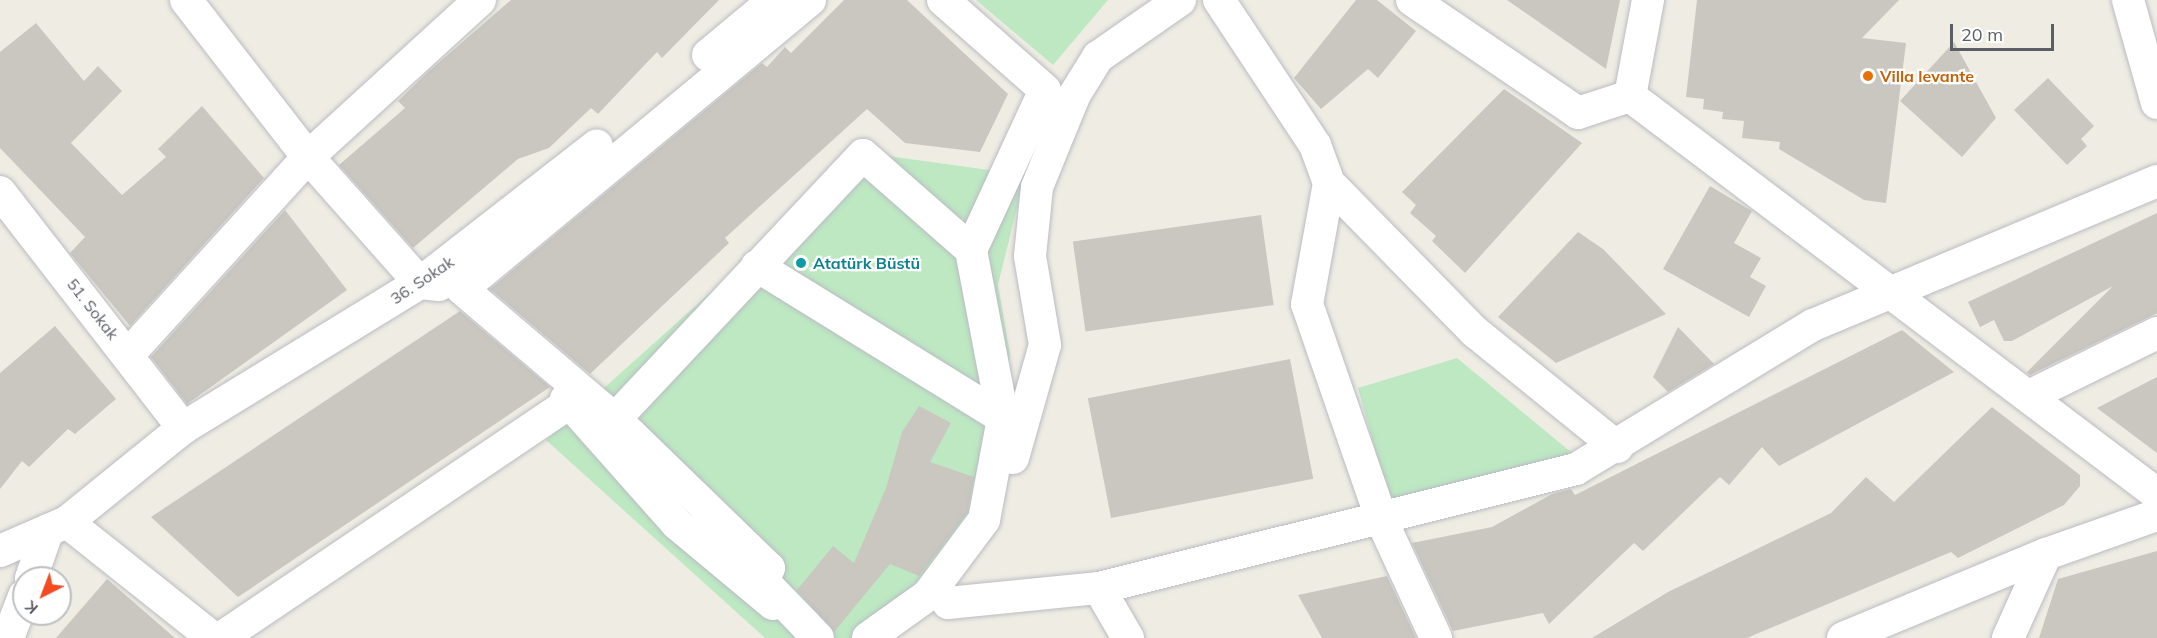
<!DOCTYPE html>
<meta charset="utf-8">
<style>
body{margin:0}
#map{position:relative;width:2157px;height:638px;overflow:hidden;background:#efede3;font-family:Mulish,sans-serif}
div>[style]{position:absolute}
.green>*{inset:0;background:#bde8c2}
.building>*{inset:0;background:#cac7c0;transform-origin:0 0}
.roads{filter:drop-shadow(0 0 2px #babcc3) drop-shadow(0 0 2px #babcc3)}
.street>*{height:32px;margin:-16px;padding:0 16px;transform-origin:16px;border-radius:16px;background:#fff}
.dots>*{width:16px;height:16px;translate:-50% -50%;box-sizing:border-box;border:3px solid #fff;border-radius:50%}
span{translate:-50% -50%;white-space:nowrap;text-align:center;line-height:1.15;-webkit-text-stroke:4.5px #fff;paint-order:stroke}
.food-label{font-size:16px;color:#c56008;font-weight:700}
.left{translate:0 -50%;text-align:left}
.culture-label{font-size:16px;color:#0d838f;font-weight:700}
.street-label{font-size:16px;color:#5b5e65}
.north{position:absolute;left:12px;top:566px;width:60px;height:60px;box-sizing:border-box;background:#fff;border:2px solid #bdbfc1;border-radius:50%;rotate:222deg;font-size:16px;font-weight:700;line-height:24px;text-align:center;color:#5b5e65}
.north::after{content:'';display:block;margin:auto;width:21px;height:27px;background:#f54922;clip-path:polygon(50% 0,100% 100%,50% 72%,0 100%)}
.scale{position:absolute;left:1950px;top:24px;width:104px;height:27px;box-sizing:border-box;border:3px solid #5b5e65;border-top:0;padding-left:8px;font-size:18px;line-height:21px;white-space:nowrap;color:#5b5e65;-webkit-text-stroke:4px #fff;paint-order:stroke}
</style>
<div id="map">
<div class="green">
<i style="clip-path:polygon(976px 0,1108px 0,1053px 65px)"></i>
<i style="clip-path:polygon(866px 153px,1025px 175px,998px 285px,1010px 354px,995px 465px,970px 533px,886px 638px,765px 638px,546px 440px)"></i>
<i style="clip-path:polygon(1457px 358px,1572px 453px,1390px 503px,1358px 388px)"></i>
</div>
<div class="building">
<i style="clip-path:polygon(511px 0,719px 0,662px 58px,657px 52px,598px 114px,591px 108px,549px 148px,518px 159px,413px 248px,339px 165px,405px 108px,398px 101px,428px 72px)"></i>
<i style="clip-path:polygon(844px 0,907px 0,1008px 94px,980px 152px,905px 143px,867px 109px,725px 238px,729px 243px,590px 374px,490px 289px,762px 63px,767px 67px,785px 47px,791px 53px)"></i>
<i style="clip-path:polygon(1356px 0,1377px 0,1416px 31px,1378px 78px,1368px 69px,1321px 109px,1294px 78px)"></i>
<i style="clip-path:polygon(1507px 0,1620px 0,1606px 69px)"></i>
<i style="clip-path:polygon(1697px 0,1899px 0,1862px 38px,1906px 43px,1886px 203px,1864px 200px,1779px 149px,1780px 142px,1742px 138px,1744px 121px,1722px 119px,1723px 112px,1703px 109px,1704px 99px,1686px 97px)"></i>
<i style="clip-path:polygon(36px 23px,84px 81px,98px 66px,122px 91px,71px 143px,122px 195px,166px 157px,158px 149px,202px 106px,264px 178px,130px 326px,70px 253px,85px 237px,0 148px,0 52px)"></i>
<i style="clip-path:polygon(1954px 42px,1996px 118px,1962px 157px,1900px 101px)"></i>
<i style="clip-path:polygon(2048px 78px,2094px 126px,2081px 139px,2087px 146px,2067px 165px,2014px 110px)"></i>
<i style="clip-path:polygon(1504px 89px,1582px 143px,1465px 273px,1432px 241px,1436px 236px,1410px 213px,1416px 205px,1402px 192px)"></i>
<i style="clip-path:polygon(1710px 186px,1752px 211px,1734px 243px,1761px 258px,1750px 277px,1766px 286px,1749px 317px,1663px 269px)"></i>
<i style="clip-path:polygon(285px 210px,347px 290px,187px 404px,151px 357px)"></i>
<i style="clip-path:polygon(2157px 213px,2157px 313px,2030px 375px,2027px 372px,2113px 286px,2012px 341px,2004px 341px,1994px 320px,1980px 327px,1968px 302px)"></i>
<i style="left:1261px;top:215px;width:91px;height:190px;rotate:82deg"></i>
<i style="clip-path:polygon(1578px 232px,1603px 249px,1666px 314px,1556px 363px,1498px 317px)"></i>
<i style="clip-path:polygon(460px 311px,550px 387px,238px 597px,151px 517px)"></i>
<i style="clip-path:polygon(55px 326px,116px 399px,75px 434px,68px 429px,29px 467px,22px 461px,0 489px,0 373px)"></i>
<i style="clip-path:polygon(1678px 327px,1714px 364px,1668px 392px,1653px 377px)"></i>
<i style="clip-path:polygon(1902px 330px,1954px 372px,1779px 466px,1762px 447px,1729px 485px,1720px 477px,1643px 551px,1634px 543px,1549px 624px,1543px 613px,1453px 631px,1412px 543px,1492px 527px,1552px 494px,1571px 489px,1575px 495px)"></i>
<i style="left:1290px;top:359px;width:122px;height:206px;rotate:79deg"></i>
<i style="clip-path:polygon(2157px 377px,2157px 453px,2097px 408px)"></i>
<i style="clip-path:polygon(919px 406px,951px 423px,930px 462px,974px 477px,967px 513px,919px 576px,890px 564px,834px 632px,797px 590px,833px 546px,854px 563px,886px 488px,902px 432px)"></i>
<i style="clip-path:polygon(1992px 407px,2080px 475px,2080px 486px,2064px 505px,1958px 558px,1951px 552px,1747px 638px,1592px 638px,1668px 592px,1831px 513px,1866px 477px,1894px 502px)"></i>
<i style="clip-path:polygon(2157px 551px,2157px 638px,2039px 638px,2058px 579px)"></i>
<i style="clip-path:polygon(1387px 576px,1416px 638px,1322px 638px,1298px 595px)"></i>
<i style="clip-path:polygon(107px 579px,175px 638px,56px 638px)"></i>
</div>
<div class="roads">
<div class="street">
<i style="left:186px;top:0;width:199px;rotate:52.2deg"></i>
<i style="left:308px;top:157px;width:169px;rotate:48.4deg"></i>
<i style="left:420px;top:283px;width:19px;rotate:6deg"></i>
<i style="left:810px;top:0;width:452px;rotate:140.3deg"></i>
<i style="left:462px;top:289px;width:201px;rotate:40.4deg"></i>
<i style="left:615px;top:419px;width:214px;rotate:44.1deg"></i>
<i style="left:769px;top:568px;width:14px;rotate:115deg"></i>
<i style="left:763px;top:581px;width:79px;rotate:46deg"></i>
<i style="left:1219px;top:0;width:174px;rotate:56.5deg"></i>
<i style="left:1315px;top:145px;width:40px;rotate:69.8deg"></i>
<i style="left:1329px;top:183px;width:209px;rotate:45.6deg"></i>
<i style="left:1475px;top:332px;width:183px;rotate:39deg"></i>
<i style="left:1412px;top:0;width:201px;rotate:34.2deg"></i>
<i style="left:1578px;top:113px;width:55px;rotate:-18.1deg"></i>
<i style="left:1648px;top:0;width:98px;rotate:100.6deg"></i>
<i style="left:1630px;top:96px;width:660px;rotate:37.06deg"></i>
<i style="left:2128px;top:0;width:107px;rotate:74.3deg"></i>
<i style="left:708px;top:55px;width:86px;rotate:-39.8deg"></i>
<i style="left:1329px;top:183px;width:123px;rotate:100.3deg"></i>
<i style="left:1307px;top:304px;width:230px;rotate:70.9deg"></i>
<i style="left:1382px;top:521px;width:129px;rotate:65.2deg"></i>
<i style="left:0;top:192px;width:299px;rotate:52.2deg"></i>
<i style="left:757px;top:266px;width:289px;rotate:31.7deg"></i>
<i style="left:128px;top:355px;width:268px;rotate:-47.7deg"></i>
<i style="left:308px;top:157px;width:233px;rotate:-42.4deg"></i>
<i style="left:2029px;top:396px;width:143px;rotate:-26.2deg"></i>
<i style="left:566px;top:399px;width:167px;rotate:48.4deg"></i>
<i style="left:677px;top:524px;width:125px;rotate:39.8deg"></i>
<i style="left:615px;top:419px;width:362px;rotate:-46.8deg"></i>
<i style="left:863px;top:155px;width:144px;rotate:41.3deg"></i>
<i style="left:1013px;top:458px;width:117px;rotate:-74.2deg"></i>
<i style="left:1045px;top:345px;width:90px;rotate:-99.6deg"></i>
<i style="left:1030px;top:256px;width:69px;rotate:-84.2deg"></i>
<i style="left:1037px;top:187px;width:100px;rotate:-67.8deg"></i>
<i style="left:1075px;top:94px;width:44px;rotate:-58.1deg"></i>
<i style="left:1098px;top:57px;width:100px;rotate:-34.8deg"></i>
<i style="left:67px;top:522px;width:186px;rotate:38.5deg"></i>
<i style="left:0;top:551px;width:73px;rotate:-23.4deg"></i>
<i style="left:67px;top:522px;width:149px;rotate:-39deg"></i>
<i style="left:183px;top:428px;width:278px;rotate:-31.5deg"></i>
<i style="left:420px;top:283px;width:224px;rotate:-37.9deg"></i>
<i style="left:31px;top:578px;width:51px;rotate:-70.5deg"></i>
<i style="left:1099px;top:588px;width:58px;rotate:59.9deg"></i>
<i style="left:948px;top:603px;width:152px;rotate:-5.7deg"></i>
<i style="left:1099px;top:588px;width:492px;rotate:-14deg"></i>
<i style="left:1576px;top:469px;width:277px;rotate:-31.3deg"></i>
<i style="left:1813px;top:325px;width:373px;rotate:-22.7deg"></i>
<i style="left:8px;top:638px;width:45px;rotate:-69.1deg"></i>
<i style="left:221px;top:638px;width:421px;rotate:-34deg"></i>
<i style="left:868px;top:638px;width:74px;rotate:-35.6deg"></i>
<i style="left:928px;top:595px;width:94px;rotate:-53.3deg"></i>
<i style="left:984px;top:520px;width:104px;rotate:-79.4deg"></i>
<i style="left:1003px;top:418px;width:171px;rotate:-100.8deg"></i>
<i style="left:971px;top:250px;width:176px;rotate:-65.2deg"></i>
<i style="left:1045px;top:90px;width:136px;rotate:-138.6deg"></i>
<i style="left:1843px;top:638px;width:220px;rotate:-22.5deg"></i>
<i style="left:2008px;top:638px;width:92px;rotate:-65.7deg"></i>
<i style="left:2046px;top:554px;width:118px;rotate:-19.4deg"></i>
</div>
</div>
<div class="dots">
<i style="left:1868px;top:76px;background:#e8710a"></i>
<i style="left:801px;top:263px;background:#0f9aa8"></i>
</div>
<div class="food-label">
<span class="left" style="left:1880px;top:76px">Villa levante</span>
</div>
<div class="culture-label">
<span class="left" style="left:813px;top:263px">Atatürk Büstü</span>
</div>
<div class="street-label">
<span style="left:422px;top:280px;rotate:-34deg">36. Sokak</span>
<span style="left:93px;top:309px;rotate:52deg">51. Sokak</span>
</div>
<div class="north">K</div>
<div class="scale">20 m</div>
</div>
